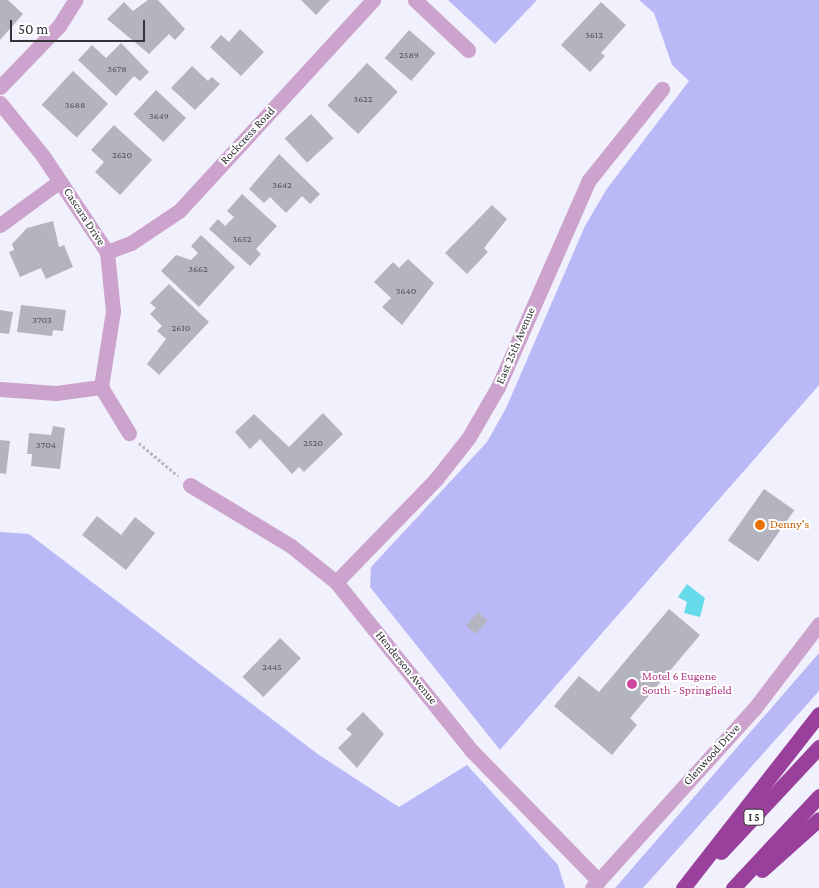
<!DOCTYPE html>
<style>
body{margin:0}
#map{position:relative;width:819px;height:888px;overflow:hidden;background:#f1f1fd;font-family:"Crimson Pro",serif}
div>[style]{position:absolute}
.green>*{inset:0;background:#bab9f7}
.water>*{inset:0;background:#68dbea}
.building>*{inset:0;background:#b4b4c0;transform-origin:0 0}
.path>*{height:3px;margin-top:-1.5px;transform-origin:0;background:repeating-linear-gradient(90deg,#b7b7c1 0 2.5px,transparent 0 5px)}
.minor>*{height:15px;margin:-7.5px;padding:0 7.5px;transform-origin:7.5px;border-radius:7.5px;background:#cca3cc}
.highway>*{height:15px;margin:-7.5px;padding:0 7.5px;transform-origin:7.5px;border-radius:7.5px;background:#99409c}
.dots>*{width:14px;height:14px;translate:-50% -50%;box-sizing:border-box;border:2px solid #fff;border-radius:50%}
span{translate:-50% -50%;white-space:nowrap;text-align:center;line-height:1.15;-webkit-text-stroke:4px #fff;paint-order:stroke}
.number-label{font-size:10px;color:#53535a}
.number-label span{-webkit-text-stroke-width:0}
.shield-label span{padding:1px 4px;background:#fff;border:1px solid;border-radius:4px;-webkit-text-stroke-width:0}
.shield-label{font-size:11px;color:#333338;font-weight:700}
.street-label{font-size:12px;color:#333338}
.food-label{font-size:12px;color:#c56008}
.left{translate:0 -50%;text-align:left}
.hotel-label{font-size:12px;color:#b23c85}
.scale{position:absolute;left:10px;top:20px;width:135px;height:22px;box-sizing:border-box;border:2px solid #333338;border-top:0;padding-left:6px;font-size:15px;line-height:18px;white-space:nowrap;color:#333338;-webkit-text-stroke:4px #fff;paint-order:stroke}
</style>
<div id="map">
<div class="green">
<i style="clip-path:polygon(448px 0,537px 0,495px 44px)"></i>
<i style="clip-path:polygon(639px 0,819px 0,819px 385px,500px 750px,370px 587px,371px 567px,487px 442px,506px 408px,585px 226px,606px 190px,689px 81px,672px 65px,654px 13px)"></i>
<i style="clip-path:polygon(0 532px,29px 534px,319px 755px,399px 807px,467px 765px,558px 865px,565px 888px,0 888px)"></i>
<i style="clip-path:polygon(819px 653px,819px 691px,643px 888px,615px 888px)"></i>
</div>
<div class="water">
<i style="clip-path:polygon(687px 584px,705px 598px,700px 617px,684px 613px,687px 602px,678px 597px)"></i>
</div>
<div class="building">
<i style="clip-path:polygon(0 0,8px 0,23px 14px,0 40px)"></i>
<i style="clip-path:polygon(148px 0,158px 0,185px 29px,175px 40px,169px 34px,149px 54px,107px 19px,124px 2px,133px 11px)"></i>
<i style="clip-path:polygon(301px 0,330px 0,316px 15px)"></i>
<i style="clip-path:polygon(601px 2px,626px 25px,601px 53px,605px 56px,590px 72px,561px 45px)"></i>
<i style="clip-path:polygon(240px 29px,264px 52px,241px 76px,210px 47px,221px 35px,229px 42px)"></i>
<i style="left:409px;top:30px;width:35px;height:37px;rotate:41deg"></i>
<i style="clip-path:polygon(121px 43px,149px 72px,140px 81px,134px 76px,116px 96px,78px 60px,92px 45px,106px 58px)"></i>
<i style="left:367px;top:63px;width:42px;height:58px;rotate:43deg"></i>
<i style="clip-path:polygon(192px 66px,208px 81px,212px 77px,220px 84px,195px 110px,171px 88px)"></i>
<i style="left:73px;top:71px;width:48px;height:46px;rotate:43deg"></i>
<i style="left:156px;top:90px;width:41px;height:33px;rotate:43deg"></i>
<i style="left:311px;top:114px;width:33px;height:36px;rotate:47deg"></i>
<i style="clip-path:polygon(114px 125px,152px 160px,120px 195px,95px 172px,104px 162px,91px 150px)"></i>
<i style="clip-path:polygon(279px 154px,320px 194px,310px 204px,302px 196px,286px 213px,270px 197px,264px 203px,249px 189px)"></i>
<i style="clip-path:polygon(242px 194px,277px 226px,256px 249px,261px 254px,250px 266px,209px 229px,218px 219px,225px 226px,234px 217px,227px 211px)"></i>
<i style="clip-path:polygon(492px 205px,507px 219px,484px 248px,488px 252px,467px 274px,445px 253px)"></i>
<i style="clip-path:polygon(53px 221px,59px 247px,64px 245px,73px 267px,46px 279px,41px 268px,20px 277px,9px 252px,14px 250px,12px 244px,27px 228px)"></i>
<i style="clip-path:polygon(201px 235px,235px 267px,199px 307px,161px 271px,176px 255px,191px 260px,198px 253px,191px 246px)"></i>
<i style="clip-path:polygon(408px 259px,434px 283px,402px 325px,382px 307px,391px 298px,374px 282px,393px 262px,399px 268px)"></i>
<i style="clip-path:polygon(169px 284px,209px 322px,159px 375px,147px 364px,166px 339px,157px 331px,162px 326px,150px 314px,156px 308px,150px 303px)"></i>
<i style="clip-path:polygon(21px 305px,66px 310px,63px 331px,53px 330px,52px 336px,17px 332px)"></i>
<i style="clip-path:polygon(0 310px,13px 312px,9px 334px,0 333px)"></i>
<i style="clip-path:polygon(323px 413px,343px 434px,304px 472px,299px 467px,292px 474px,260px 439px,250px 449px,235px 432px,254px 414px,289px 447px)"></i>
<i style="clip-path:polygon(53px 426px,65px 428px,60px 469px,31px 466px,32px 454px,27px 454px,29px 433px,51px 435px)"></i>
<i style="clip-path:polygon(0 440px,10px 441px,6px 474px,0 473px)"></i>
<i style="left:764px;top:489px;width:37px;height:63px;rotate:35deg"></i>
<i style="clip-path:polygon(97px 516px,121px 535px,135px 517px,155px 533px,126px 570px,82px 535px)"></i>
<i style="clip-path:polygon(669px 609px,700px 635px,630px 718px,637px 725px,612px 755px,554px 706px,579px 676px,599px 692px)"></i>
<i style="left:478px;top:612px;width:13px;height:18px;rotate:42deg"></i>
<i style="left:280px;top:638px;width:29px;height:54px;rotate:44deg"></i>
<i style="clip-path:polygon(363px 712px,384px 734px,357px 768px,338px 748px,352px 734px,346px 729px)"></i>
</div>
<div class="path">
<i style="left:139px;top:443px;width:51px;rotate:40.2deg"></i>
</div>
<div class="minor">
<i style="left:415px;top:0;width:73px;rotate:43.3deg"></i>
<i style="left:0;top:87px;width:85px;rotate:-46deg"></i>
<i style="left:59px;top:26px;width:31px;rotate:-58deg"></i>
<i style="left:0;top:103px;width:68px;rotate:50.9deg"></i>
<i style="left:43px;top:156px;width:115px;rotate:56.3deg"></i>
<i style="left:107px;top:252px;width:59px;rotate:84.2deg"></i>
<i style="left:113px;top:311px;width:77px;rotate:99deg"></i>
<i style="left:101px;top:387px;width:54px;rotate:58.7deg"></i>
<i style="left:0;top:225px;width:74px;rotate:-36.3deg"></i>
<i style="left:107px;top:252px;width:26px;rotate:-21deg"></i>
<i style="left:131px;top:243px;width:58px;rotate:-33.7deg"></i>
<i style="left:179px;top:211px;width:287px;rotate:-47.4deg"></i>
<i style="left:0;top:389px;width:56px;rotate:4.1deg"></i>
<i style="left:56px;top:393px;width:45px;rotate:-7.6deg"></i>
<i style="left:190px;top:485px;width:118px;rotate:31.1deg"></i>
<i style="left:291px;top:546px;width:58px;rotate:38.7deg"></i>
<i style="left:336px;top:582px;width:216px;rotate:51.2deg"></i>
<i style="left:471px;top:750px;width:183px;rotate:45.7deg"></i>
<i style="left:336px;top:582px;width:144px;rotate:-45.8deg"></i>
<i style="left:436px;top:479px;width:53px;rotate:-51.8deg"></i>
<i style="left:469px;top:437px;width:58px;rotate:-59.9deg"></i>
<i style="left:498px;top:387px;width:226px;rotate:-66.3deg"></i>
<i style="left:589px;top:180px;width:117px;rotate:-51.3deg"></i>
<i style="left:592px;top:888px;width:241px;rotate:-47.9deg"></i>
<i style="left:754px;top:709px;width:107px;rotate:-52.6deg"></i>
</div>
<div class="highway">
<i style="left:721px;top:852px;width:144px;rotate:-47deg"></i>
<i style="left:762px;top:870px;width:76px;rotate:-41.8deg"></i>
<i style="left:683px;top:888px;width:221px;rotate:-52deg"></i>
<i style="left:733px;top:888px;width:126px;rotate:-46.9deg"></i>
</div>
<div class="dots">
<i style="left:760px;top:525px;background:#e8710a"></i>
<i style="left:632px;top:684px;background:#d1479c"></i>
</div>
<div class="number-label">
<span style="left:594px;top:35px">3612</span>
<span style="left:409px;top:55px">2589</span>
<span style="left:117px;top:69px">3678</span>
<span style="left:363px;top:99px">3622</span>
<span style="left:75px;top:105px">3688</span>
<span style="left:159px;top:116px">3649</span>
<span style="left:122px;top:155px">2620</span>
<span style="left:282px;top:185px">3642</span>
<span style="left:242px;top:239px">3652</span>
<span style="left:198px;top:269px">3662</span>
<span style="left:406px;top:291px">3640</span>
<span style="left:42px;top:320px">3703</span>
<span style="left:181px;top:328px">2610</span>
<span style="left:313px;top:443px">2520</span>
<span style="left:46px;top:445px">3704</span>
<span style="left:272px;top:667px">2445</span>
</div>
<div class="shield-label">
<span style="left:754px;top:817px">I 5</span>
</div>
<div class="street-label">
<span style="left:248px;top:136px;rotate:-47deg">Rockcress Road</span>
<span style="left:84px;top:217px;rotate:57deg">Cascara Drive</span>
<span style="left:516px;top:346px;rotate:-67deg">East 25th Avenue</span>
<span style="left:406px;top:668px;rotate:51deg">Henderson Avenue</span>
<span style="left:712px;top:755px;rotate:-48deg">Glenwood Drive</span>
</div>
<div class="food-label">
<span class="left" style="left:770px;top:525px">Denny's</span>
</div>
<div class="hotel-label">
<span class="left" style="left:642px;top:684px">Motel 6 Eugene<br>South - Springfield</span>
</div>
<div class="scale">50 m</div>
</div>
